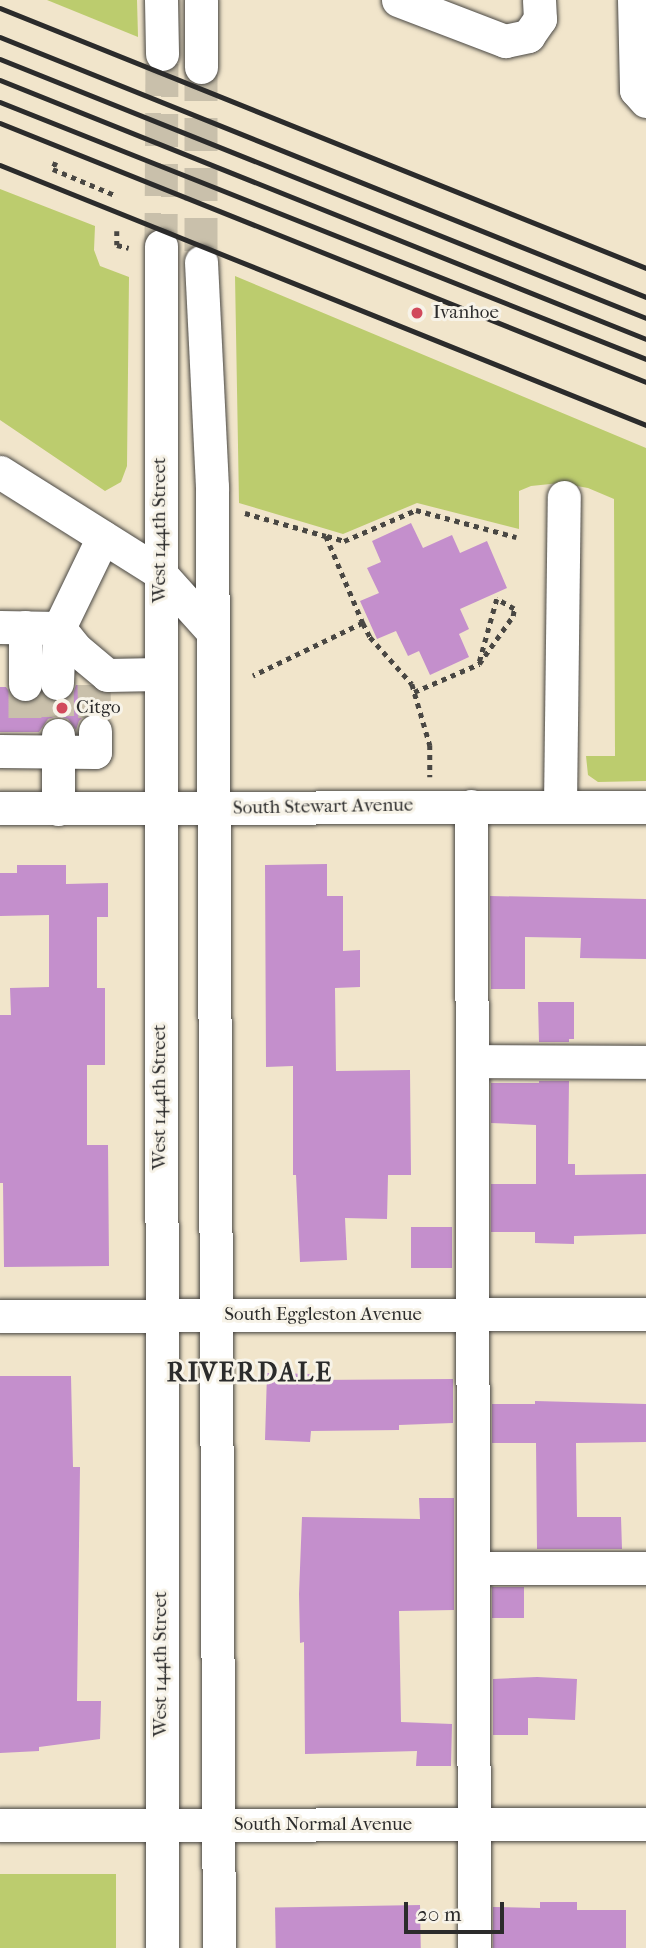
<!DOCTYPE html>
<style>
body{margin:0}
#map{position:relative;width:646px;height:1948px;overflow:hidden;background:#f1e5cb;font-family:"IM FELL French Canon",serif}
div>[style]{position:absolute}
.green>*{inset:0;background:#bccc6e;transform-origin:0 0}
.building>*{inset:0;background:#c48fcc;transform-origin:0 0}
.minor-tunnel>*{height:33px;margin-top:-16.5px;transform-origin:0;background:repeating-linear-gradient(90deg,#c9c0ab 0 33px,transparent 0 50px)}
.path>*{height:4.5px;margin-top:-2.25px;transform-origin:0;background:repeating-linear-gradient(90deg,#494743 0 5px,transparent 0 10px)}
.roads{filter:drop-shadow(0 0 2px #494743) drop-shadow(0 0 2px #494743)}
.minor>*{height:33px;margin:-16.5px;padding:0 16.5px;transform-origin:16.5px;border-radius:16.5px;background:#fff}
.rail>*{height:5px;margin:-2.5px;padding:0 2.5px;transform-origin:2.5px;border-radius:2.5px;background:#2b2b2b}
.dots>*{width:19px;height:19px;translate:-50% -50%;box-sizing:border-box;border:4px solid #f7f3e8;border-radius:50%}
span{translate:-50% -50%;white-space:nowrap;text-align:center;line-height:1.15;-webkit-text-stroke:6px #f7f3e8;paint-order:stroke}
.poi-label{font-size:19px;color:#2b2b2b}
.left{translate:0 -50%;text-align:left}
.street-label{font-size:19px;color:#2b2b2b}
.district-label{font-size:26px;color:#2b2b2b;font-weight:700;letter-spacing:2px}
.scale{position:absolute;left:404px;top:1902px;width:100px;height:32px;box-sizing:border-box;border:4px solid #2b2b2b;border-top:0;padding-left:9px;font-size:21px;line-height:24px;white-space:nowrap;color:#2b2b2b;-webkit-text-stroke:5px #f7f3e8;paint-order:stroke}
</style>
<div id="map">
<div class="green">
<i style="clip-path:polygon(47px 0,137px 0,138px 37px)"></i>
<i style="clip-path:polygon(0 189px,95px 226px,94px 250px,100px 266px,129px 277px,127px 466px,121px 482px,105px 491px,0 420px)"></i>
<i style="clip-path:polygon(235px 276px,646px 448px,646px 781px,598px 782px,588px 775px,586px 756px,615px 756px,614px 499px,588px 488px,560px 483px,531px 486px,519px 491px,519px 529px,417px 503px,343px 534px,239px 503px)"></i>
<i style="left:0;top:1874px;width:116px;height:74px"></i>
</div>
<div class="building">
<i style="clip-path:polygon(411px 523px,423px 548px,452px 535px,460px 553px,487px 541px,507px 588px,460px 609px,469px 629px,459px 634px,469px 657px,430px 675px,419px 651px,408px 656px,396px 631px,377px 639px,360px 601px,379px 593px,367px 568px,381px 562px,372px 541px)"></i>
<i style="clip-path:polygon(76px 685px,89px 685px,108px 694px,108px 717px,96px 712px,86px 714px,79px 721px,76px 730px,68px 719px,57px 716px,48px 719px,39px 732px,0 732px,0 687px,6px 687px,15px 700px,26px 703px,41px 694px,56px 702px,65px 700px,73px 694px)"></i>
<i style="clip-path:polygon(327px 864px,327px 896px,343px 896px,343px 951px,360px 950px,360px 987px,335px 988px,336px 1071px,410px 1070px,411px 1175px,388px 1175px,387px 1219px,345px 1218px,347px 1260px,300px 1262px,296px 1175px,293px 1175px,293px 1066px,266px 1067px,265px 865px)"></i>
<i style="clip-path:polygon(17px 865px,66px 865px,66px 884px,108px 883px,108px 917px,97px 917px,97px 988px,105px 988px,105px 1065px,87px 1065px,87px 1145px,108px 1145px,109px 1266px,4px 1267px,3px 1183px,0 1183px,0 1015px,11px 1015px,10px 988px,49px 987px,49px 915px,0 916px,0 873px,17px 873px)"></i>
<i style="clip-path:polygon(490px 896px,646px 899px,646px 959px,580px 958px,581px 938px,525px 937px,525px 989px,491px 989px)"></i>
<i style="clip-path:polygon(538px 1002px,574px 1002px,574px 1039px,569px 1039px,569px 1042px,539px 1042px)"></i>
<i style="clip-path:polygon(539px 1081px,569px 1081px,568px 1164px,575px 1164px,575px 1175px,646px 1174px,646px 1234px,574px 1236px,574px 1244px,535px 1243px,535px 1232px,491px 1232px,491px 1184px,536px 1184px,536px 1125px,491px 1123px,491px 1083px,539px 1083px)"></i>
<i style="left:411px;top:1227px;width:41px;height:41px"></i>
<i style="clip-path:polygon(267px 1373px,312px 1374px,312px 1380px,453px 1379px,453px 1423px,399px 1425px,399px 1430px,311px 1431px,310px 1442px,265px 1440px)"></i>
<i style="clip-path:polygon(0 1376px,71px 1376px,73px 1467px,80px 1467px,77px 1701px,101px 1701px,100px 1739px,39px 1747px,39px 1751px,0 1753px)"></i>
<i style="clip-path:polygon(535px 1401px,646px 1404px,646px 1442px,576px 1443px,577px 1517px,621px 1517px,622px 1549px,537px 1549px,536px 1443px,492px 1443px,492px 1404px,535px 1404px)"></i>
<i style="clip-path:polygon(419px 1498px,454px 1498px,454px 1610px,399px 1611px,401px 1722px,452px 1724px,451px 1766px,416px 1766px,417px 1751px,305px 1754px,304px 1642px,300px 1643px,299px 1594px,302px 1517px,420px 1519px)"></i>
<i style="left:492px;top:1587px;width:32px;height:31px"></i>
<i style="clip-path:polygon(537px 1677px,577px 1679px,575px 1720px,528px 1718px,528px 1735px,493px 1735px,493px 1679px)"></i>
<i style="clip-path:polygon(540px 1902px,577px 1902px,577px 1910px,626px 1910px,626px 1948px,493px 1948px,493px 1907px,540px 1908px)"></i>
<i style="left:420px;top:1905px;width:43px;height:145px;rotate:89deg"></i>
</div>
<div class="minor-tunnel">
<i style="left:201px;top:67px;width:195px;rotate:90deg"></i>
<i style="left:161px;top:246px;width:192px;rotate:-89.7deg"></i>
<i style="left:57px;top:683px;width:52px;rotate:88.9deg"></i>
<i style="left:25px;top:684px;width:48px;rotate:90deg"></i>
<i style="left:94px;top:684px;width:47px;rotate:88.8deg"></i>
</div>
<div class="path">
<i style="left:56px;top:162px;width:8px;rotate:113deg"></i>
<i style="left:53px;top:169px;width:67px;rotate:22.8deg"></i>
<i style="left:117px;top:231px;width:14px;rotate:90deg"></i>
<i style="left:117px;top:245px;width:12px;rotate:14deg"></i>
<i style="left:245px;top:513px;width:84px;rotate:15.9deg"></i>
<i style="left:326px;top:536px;width:95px;rotate:67deg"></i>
<i style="left:363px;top:623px;width:122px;rotate:154.3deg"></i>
<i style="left:327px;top:536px;width:18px;rotate:16deg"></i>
<i style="left:344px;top:541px;width:78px;rotate:-23.3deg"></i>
<i style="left:416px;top:510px;width:104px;rotate:15.1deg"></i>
<i style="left:363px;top:623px;width:16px;rotate:63deg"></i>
<i style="left:370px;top:637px;width:63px;rotate:48.2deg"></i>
<i style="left:412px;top:684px;width:64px;rotate:73.6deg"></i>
<i style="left:430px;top:745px;width:32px;rotate:90deg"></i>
<i style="left:414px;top:692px;width:71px;rotate:-23.3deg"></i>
<i style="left:479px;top:664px;width:59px;rotate:-54.7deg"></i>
<i style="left:513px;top:616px;width:7px;rotate:-82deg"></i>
<i style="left:514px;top:609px;width:20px;rotate:-150deg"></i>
<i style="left:497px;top:599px;width:67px;rotate:105.5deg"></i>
</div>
<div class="roads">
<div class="minor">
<i style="left:161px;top:0;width:54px;rotate:88.9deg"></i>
<i style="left:398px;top:0;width:115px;rotate:21deg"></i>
<i style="left:505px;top:41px;width:24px;rotate:-12deg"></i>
<i style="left:528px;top:36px;width:21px;rotate:-55deg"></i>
<i style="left:540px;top:19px;width:19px;rotate:-93deg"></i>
<i style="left:634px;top:0;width:90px;rotate:88.7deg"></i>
<i style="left:636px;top:90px;width:15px;rotate:48deg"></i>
<i style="left:201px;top:67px;width:67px;rotate:-90deg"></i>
<i style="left:161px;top:246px;width:1702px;rotate:89.97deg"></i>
<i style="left:201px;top:262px;width:225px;rotate:87.2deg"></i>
<i style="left:212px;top:487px;width:1461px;rotate:89.73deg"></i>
<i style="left:0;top:472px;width:188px;rotate:32.2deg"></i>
<i style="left:159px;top:572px;width:79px;rotate:48.1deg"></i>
<i style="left:103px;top:537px;width:101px;rotate:115.8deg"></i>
<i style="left:59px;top:628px;width:27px;rotate:51deg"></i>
<i style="left:76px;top:649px;width:40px;rotate:40deg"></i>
<i style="left:107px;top:675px;width:52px;rotate:-1.1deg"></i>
<i style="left:0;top:627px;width:59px;rotate:1deg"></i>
<i style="left:59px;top:628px;width:55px;rotate:92.1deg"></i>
<i style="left:25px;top:627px;width:57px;rotate:90deg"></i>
<i style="left:58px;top:735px;width:74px;rotate:90deg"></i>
<i style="left:0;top:751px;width:95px;rotate:0.6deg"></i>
<i style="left:95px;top:752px;width:21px;rotate:-90deg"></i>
<i style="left:471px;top:806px;width:1142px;rotate:89.85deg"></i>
<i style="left:560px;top:806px;width:309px;rotate:-89.3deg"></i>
<i style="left:0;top:808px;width:646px;rotate:-0.09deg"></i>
<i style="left:472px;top:1061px;width:174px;rotate:0.3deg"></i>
<i style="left:0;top:1316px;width:646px;rotate:-0.18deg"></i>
<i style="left:473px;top:1568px;width:173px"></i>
<i style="left:0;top:1825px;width:646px;rotate:-0.09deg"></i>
</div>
</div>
<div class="rail">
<i style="left:0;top:8px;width:696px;rotate:21.92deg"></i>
<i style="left:0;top:37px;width:696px;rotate:21.92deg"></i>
<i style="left:0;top:59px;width:696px;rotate:21.85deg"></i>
<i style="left:0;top:80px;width:696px;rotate:21.85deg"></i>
<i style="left:0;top:102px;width:695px;rotate:21.69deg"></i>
<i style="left:0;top:123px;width:696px;rotate:21.85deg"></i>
<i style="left:0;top:165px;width:696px;rotate:21.92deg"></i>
</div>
<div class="dots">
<i style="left:417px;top:313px;background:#d1495b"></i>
<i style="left:62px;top:708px;background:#d1495b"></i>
</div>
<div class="poi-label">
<span class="left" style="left:433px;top:313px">Ivanhoe</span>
<span class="left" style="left:76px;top:708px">Citgo</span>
</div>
<div class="street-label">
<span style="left:160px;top:530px;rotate:-90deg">West 144th Street</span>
<span style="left:323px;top:807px;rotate:-1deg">South Stewart Avenue</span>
<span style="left:160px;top:1097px;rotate:-90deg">West 144th Street</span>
<span style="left:323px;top:1315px">South Eggleston Avenue</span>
<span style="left:161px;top:1664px;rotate:-90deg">West 144th Street</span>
<span style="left:323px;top:1825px">South Normal Avenue</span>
</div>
<div class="district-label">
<span style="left:250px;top:1373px">RIVERDALE</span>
</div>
<div class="scale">20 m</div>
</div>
